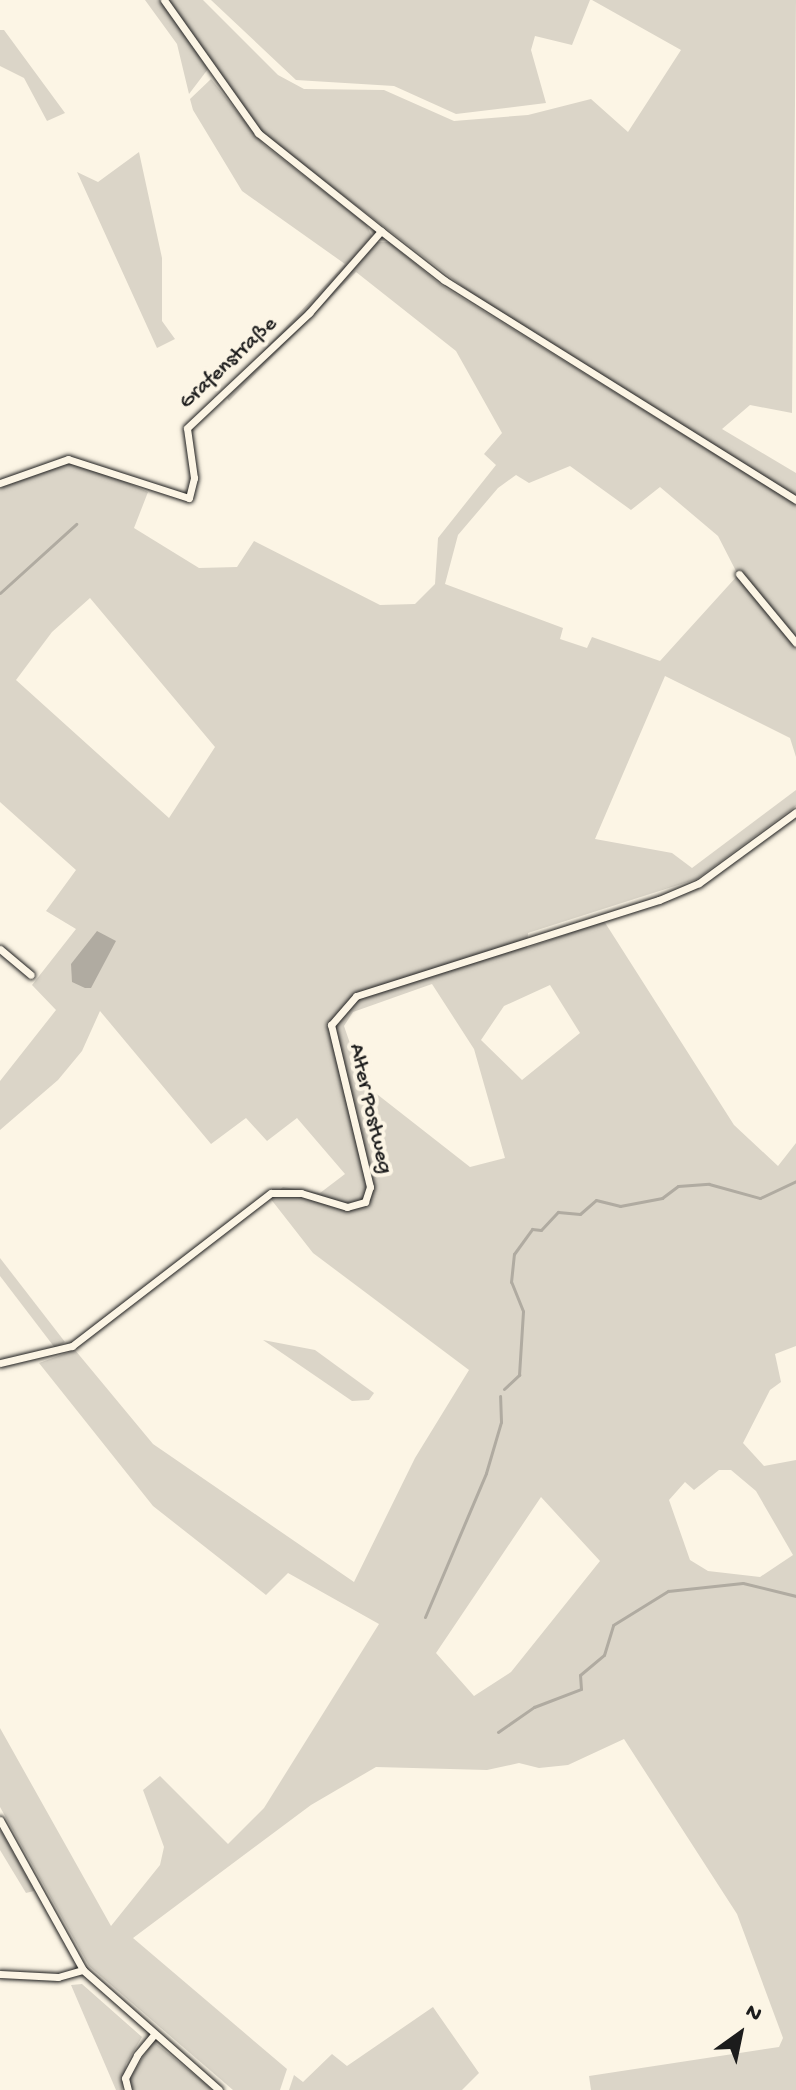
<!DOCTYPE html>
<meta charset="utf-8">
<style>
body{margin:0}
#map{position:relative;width:796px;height:2090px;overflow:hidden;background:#fcf5e5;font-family:"Gochi Hand",sans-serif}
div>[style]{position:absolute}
.green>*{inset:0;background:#dbd5c8}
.water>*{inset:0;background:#b0aba1}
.stream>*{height:3px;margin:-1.5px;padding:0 1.5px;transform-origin:1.5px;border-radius:1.5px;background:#b0aba1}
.roads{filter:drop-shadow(0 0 2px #1c1c1c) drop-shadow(0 0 2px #1c1c1c)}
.minor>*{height:7px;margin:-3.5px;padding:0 3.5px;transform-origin:3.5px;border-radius:3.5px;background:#fcf5e5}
span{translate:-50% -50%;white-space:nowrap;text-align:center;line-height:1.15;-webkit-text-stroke:8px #fcf5e5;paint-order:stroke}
.street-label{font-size:22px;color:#1c1c1c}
.north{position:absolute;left:700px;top:1994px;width:80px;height:80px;-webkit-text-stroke:6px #fcf5e5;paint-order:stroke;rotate:33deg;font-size:22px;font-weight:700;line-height:32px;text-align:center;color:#1c1c1c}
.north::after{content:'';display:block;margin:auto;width:28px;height:36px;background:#1c1c1c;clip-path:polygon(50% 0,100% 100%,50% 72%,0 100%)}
</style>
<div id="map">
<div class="green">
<i style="clip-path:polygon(145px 0,161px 0,208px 69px,189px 94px,177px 44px)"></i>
<i style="clip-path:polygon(168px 0,203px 0,278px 75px,304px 89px,384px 90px,454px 121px,528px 115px,591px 99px,628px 132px,681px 50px,592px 0,796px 0,792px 413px,750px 405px,722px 429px,796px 473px,796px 497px,479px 299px,265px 136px)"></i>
<i style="clip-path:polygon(211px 0,590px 0,572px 45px,535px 36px,531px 50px,546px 103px,456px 114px,394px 86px,296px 80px)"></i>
<i style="clip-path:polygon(0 30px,4px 30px,65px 113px,47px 121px,24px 78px,0 66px)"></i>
<i style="clip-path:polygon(211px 79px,263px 144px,366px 224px,372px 236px,313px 306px,249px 366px,345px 264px,242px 191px,193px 110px,190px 99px)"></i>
<i style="clip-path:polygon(139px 152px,162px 258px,162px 321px,175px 339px,157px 348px,77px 172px,98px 182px)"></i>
<i style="clip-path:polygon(evenodd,376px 242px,389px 242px,441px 285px,796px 504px,796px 637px,762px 602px,796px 648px,796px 757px,790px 738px,665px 676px,595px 839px,672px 853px,692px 868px,796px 790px,796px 806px,697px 879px,528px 933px,527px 948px,604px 921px,734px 1125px,778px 1166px,796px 1143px,796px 1346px,775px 1354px,781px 1382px,770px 1390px,743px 1443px,764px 1466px,796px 1460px,796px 2090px,591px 2090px,589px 2076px,779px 2047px,783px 2038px,737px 1914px,624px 1739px,568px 1765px,539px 1768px,519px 1763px,487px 1770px,376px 1767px,311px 1805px,133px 1938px,287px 2069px,280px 2090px,233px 2090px,89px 1966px,0 1807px,0 1728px,111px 1926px,160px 1865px,164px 1847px,143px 1790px,160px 1776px,228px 1844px,264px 1808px,379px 1624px,288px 1573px,266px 1595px,153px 1506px,39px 1363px,75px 1350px,153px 1444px,354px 1582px,415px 1458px,469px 1370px,313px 1253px,270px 1198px,283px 1187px,320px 1193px,345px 1174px,297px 1118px,267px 1141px,246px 1118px,211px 1144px,100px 1011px,82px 1051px,58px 1080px,0 1130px,0 1081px,56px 1010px,32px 985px,76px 929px,46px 911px,76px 870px,0 802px,0 488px,68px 463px,90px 466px,148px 492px,134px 528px,199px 568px,237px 567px,254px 541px,380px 605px,415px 604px,435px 584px,438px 538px,496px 465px,484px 454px,502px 433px,456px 351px,356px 272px,229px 401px,227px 398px,376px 242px,570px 466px,631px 510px,660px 487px,718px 536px,738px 575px,660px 661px,592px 637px,587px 648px,560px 639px,563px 628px,445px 584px,458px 535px,498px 488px,516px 475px,529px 483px,570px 466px,376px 242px,90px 598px,215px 747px,169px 818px,16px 680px,52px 632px,90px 598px,376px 242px,432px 984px,474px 1049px,505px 1158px,470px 1167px,364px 1084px,344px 1026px,353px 1012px,432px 984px,376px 242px,550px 985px,580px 1033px,522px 1080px,481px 1040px,504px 1006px,550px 985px,376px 242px,719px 1470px,731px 1470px,756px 1491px,793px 1555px,760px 1577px,708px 1571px,690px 1560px,669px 1500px,685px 1482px,694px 1490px,719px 1470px,376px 242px,541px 1497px,600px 1561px,511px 1672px,474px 1696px,436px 1653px,541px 1497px)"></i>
<i style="clip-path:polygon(0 1258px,65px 1342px,55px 1348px,0 1276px)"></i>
<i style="clip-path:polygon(263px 1340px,315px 1350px,374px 1393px,369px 1400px,352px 1401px)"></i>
<i style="clip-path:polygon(0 1829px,34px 1890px,34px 1891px,26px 1893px,0 1850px)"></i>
<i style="clip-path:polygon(82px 1984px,142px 2037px,126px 2064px,122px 2090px,116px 2090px,71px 1985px)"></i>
<i style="clip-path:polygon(433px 2007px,479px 2073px,462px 2090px,289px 2090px,294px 2075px,303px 2082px,332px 2054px,347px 2066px)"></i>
<i style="clip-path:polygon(153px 2041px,213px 2090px,131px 2090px,129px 2080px)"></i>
</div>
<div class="water">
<i style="clip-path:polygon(97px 931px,116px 941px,91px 988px,85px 988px,72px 982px,71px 964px)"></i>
</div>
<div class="stream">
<i style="left:0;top:593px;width:103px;rotate:-42.2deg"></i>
<i style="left:504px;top:1389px;width:21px;rotate:-43deg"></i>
<i style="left:519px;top:1375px;width:64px;rotate:-86.4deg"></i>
<i style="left:523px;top:1311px;width:31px;rotate:-112deg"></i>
<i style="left:511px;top:1282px;width:28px;rotate:-84deg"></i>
<i style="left:514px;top:1254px;width:31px;rotate:-54deg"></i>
<i style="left:532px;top:1229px;width:9px;rotate:6deg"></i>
<i style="left:541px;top:1230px;width:25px;rotate:-47deg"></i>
<i style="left:558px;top:1212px;width:22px;rotate:5deg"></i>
<i style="left:580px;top:1214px;width:21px;rotate:-41deg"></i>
<i style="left:596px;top:1200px;width:25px;rotate:14deg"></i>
<i style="left:620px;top:1206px;width:43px;rotate:-10.8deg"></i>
<i style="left:662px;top:1198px;width:20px;rotate:-37deg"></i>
<i style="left:678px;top:1186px;width:31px;rotate:-4deg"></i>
<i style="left:709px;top:1184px;width:53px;rotate:15.4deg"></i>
<i style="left:760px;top:1198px;width:40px;rotate:-25deg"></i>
<i style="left:425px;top:1617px;width:156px;rotate:-67deg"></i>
<i style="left:486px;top:1473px;width:53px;rotate:-73.6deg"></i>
<i style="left:501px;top:1422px;width:26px;rotate:-92deg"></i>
<i style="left:498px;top:1732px;width:44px;rotate:-34.8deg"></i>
<i style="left:534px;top:1707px;width:50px;rotate:-21deg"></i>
<i style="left:581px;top:1689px;width:14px;rotate:-94deg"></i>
<i style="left:580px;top:1675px;width:31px;rotate:-40deg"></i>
<i style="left:604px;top:1655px;width:31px;rotate:-73deg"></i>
<i style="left:613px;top:1625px;width:65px;rotate:-31.7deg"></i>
<i style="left:668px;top:1591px;width:75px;rotate:-6.1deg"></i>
<i style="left:743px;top:1583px;width:55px;rotate:13.8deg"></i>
</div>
<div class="roads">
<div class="minor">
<i style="left:164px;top:0;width:163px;rotate:54.7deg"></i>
<i style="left:258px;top:133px;width:157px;rotate:38.5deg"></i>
<i style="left:381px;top:231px;width:80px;rotate:37.9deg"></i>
<i style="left:444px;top:280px;width:415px;rotate:32deg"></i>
<i style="left:0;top:483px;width:72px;rotate:-19.4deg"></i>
<i style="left:68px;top:459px;width:127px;rotate:17.9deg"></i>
<i style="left:189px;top:498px;width:21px;rotate:-76deg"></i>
<i style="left:194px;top:478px;width:50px;rotate:-98deg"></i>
<i style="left:187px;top:428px;width:168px;rotate:-43.3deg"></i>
<i style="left:309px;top:313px;width:109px;rotate:-48.7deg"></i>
<i style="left:739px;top:574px;width:89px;rotate:50.4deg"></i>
<i style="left:0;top:949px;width:40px;rotate:40deg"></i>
<i style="left:0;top:1363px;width:74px;rotate:-13.3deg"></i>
<i style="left:72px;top:1346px;width:251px;rotate:-37.6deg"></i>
<i style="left:271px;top:1193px;width:30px"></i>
<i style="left:301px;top:1193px;width:48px;rotate:16.9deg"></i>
<i style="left:347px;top:1207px;width:19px;rotate:-16deg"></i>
<i style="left:365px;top:1202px;width:16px;rotate:-72deg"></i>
<i style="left:370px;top:1187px;width:167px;rotate:-103.5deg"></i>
<i style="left:331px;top:1025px;width:38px;rotate:-49deg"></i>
<i style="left:356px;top:996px;width:318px;rotate:-17.6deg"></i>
<i style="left:659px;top:900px;width:43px;rotate:-23deg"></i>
<i style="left:699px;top:883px;width:120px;rotate:-36.2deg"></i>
<i style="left:0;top:1820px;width:171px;rotate:61deg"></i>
<i style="left:83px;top:1970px;width:181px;rotate:41.4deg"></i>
<i style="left:0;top:1974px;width:58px;rotate:3deg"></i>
<i style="left:58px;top:1977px;width:26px;rotate:-16deg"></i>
<i style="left:128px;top:2090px;width:12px;rotate:-104deg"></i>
<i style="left:125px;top:2078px;width:26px;rotate:-62deg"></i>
<i style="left:137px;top:2055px;width:25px;rotate:-50deg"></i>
</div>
</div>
<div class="street-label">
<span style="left:229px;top:364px;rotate:-43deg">Grafenstraße</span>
<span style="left:369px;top:1109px;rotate:77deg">Alter Postweg</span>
</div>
<div class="north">N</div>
</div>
